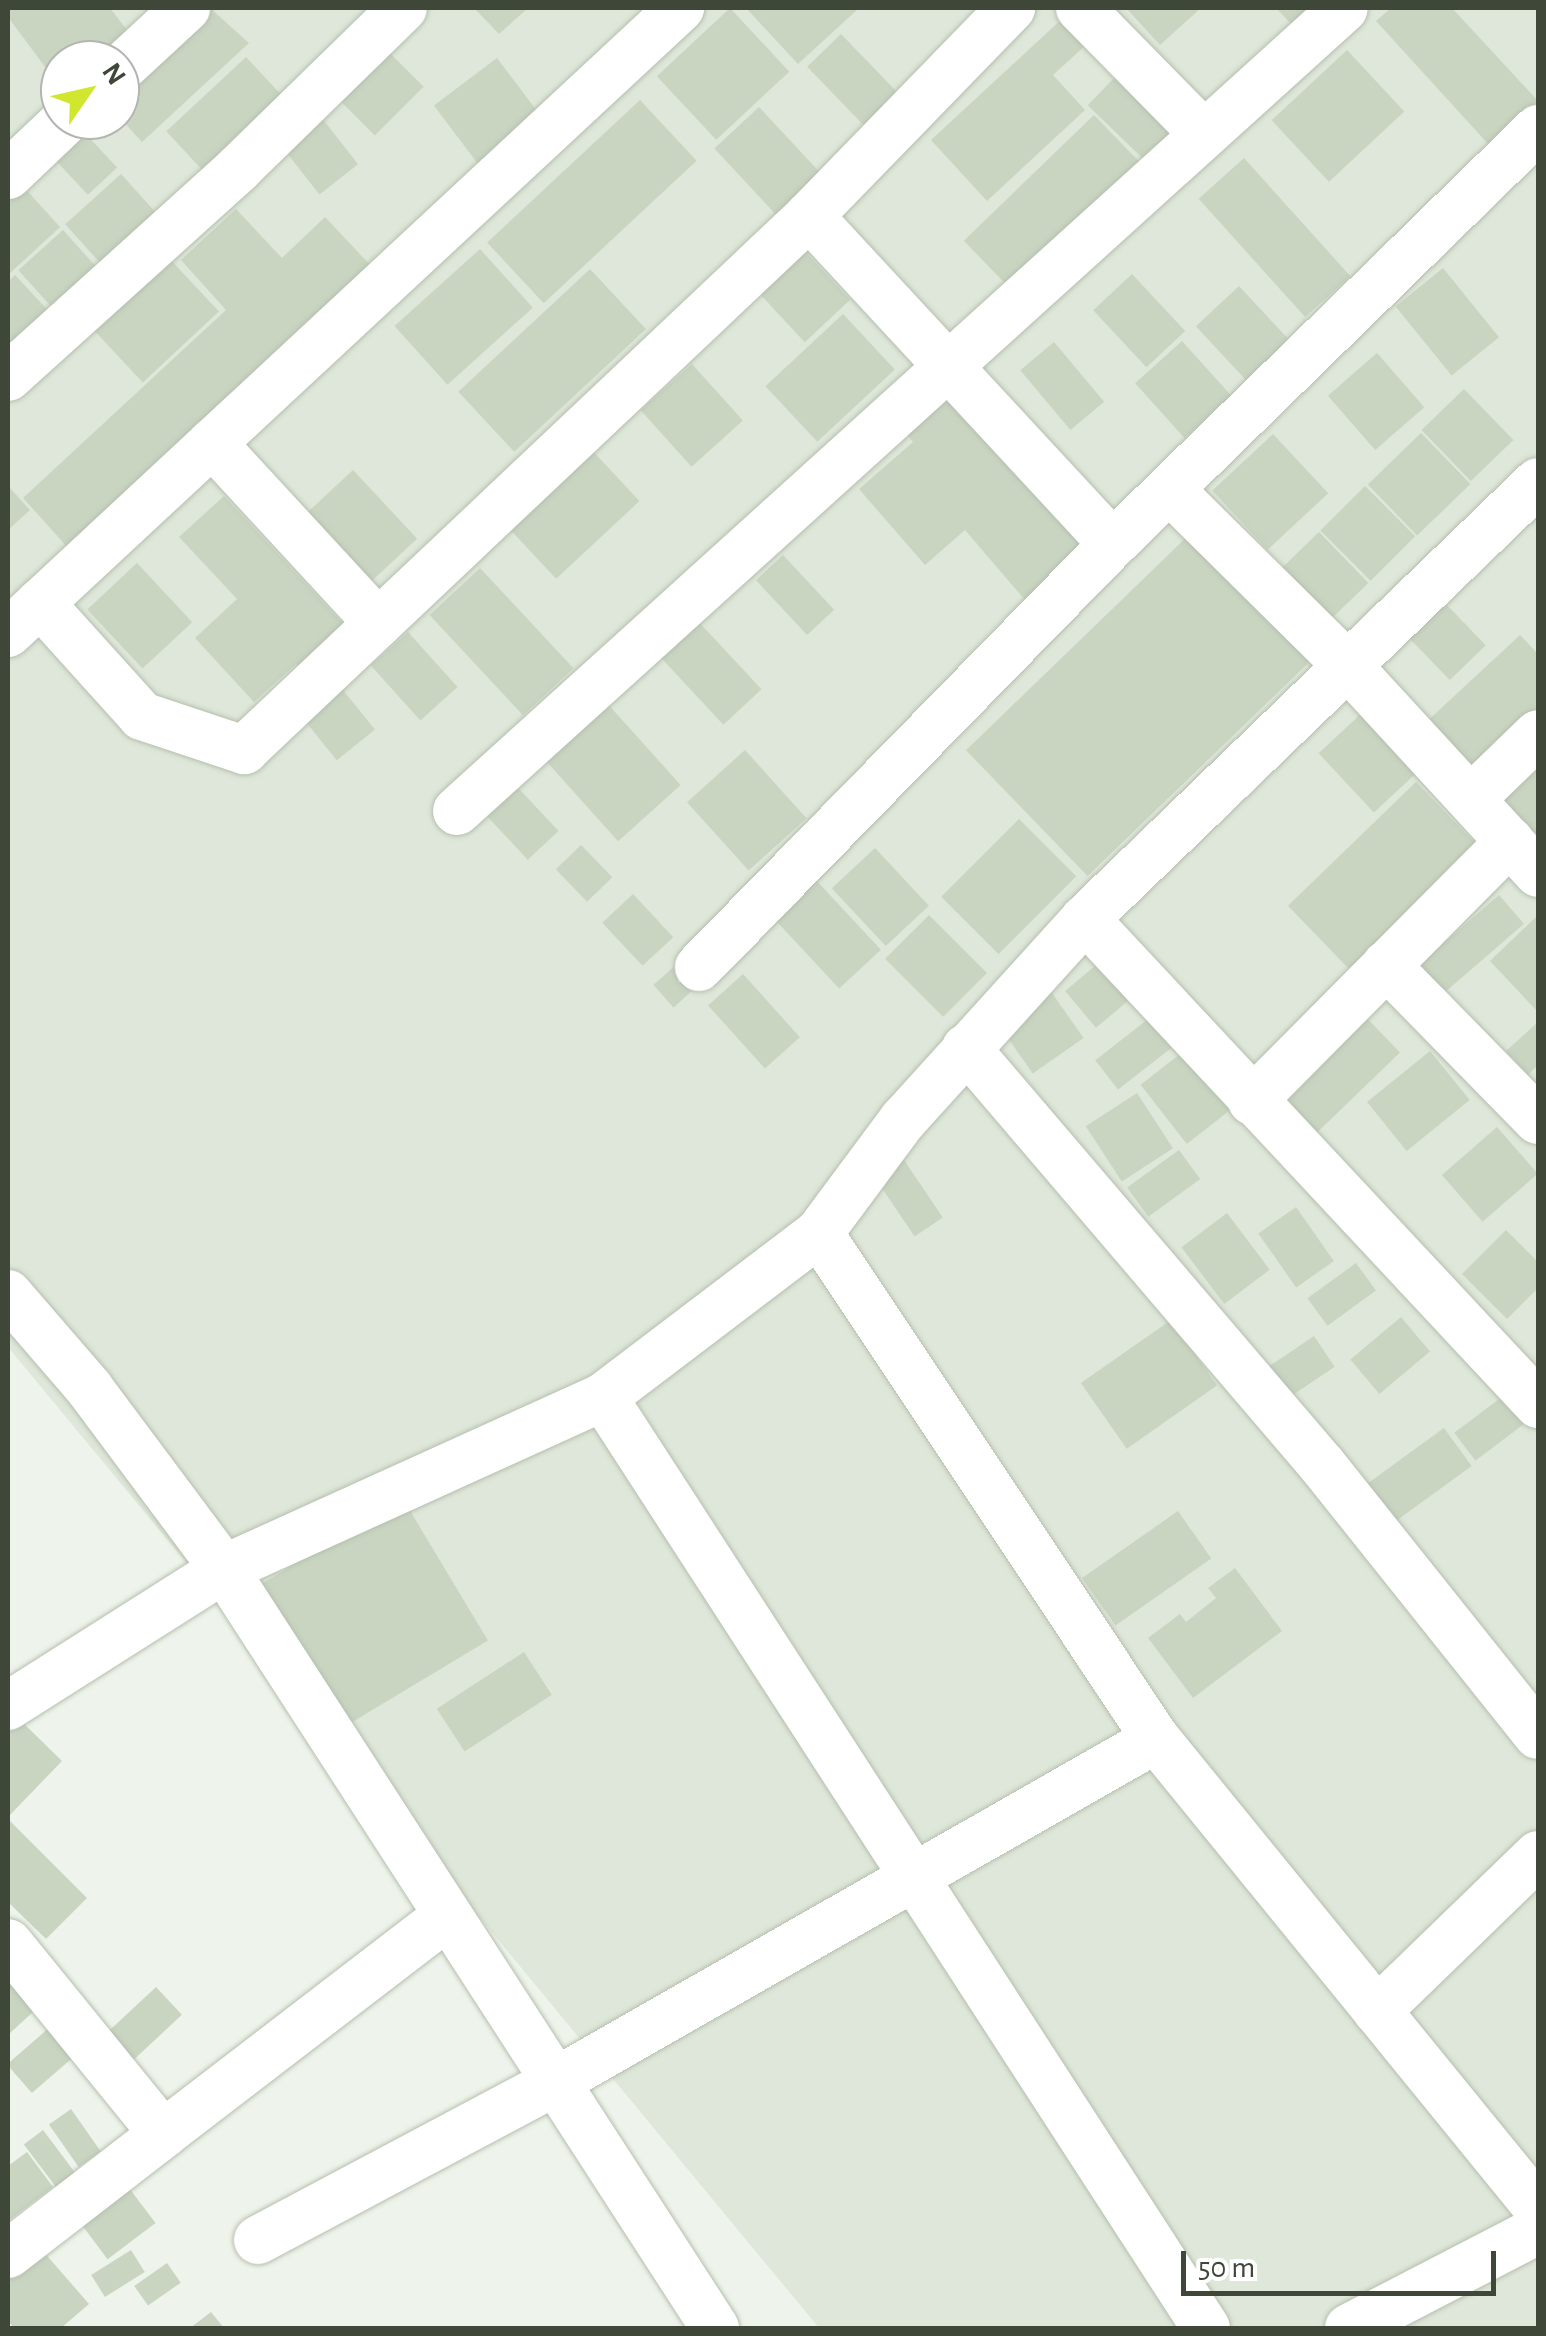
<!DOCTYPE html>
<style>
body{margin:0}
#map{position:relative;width:1546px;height:2336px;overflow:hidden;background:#eef4eb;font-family:"Alegreya Sans",sans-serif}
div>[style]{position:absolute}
.residential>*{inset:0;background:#dee7d9}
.building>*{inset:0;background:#c9d5c1;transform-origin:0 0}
.roads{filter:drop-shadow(0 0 2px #b5bfae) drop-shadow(0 0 2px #b5bfae)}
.minor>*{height:48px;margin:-24px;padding:0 24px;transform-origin:24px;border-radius:24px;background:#fff}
span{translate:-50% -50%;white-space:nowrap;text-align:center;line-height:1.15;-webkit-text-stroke:9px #fff;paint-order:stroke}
.frame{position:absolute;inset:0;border:10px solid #3f4739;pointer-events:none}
.north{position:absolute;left:40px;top:40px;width:100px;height:100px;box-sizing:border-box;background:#fff;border:2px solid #b2b5b0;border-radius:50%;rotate:56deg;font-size:28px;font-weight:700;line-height:40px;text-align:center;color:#3f4739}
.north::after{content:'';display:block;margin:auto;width:35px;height:45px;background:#d1e72f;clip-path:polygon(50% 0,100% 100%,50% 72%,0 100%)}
.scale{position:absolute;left:1181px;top:2251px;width:315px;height:45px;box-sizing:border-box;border:5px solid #3f4739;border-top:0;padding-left:12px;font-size:30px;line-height:35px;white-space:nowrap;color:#3f4739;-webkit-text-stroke:8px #fff;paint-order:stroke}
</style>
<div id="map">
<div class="residential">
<i style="clip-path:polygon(evenodd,8px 8px,1538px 8px,1538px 2328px,819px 2328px,8px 1347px,8px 8px,60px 60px,120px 60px,120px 120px,60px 120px,60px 60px)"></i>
</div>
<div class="building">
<i style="clip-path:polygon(8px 8px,110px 8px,130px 34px,96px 60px,60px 60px,60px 87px,8px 17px)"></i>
<i style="clip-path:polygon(210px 8px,249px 43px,142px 142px,120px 118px,120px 90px)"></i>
<i style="clip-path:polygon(474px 8px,528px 8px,499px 34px)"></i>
<i style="left:730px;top:8px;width:87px;height:100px;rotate:47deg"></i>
<i style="clip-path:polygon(746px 8px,859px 8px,798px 64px)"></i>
<i style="clip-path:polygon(1126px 8px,1201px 8px,1160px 45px)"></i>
<i style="clip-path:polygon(1276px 8px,1321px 8px,1297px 30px)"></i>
<i style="clip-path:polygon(1391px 8px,1452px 8px,1538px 101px,1490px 146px,1376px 21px)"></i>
<i style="clip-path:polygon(1064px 17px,1087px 44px,1053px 75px,1085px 110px,987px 201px,931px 140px)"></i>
<i style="left:841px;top:34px;width:81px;height:47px;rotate:46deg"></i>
<i style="left:377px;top:40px;width:66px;height:69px;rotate:45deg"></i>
<i style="left:1347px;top:50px;width:84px;height:103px;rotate:47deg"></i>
<i style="left:246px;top:57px;width:64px;height:109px;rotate:47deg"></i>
<i style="left:497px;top:58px;width:78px;height:79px;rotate:53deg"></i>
<i style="left:1119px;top:73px;width:86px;height:45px;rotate:44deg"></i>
<i style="left:640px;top:100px;width:83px;height:209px;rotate:47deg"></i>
<i style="left:759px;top:107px;width:97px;height:61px;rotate:47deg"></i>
<i style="left:318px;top:113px;width:65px;height:49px;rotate:52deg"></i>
<i style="left:1094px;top:115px;width:79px;height:181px;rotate:46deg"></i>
<i style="left:83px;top:131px;width:50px;height:40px;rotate:47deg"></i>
<i style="left:1244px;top:158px;width:159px;height:61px;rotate:48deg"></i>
<i style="left:121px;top:174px;width:62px;height:75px;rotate:48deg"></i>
<i style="clip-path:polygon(21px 184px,60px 227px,8px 275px,8px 196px)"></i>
<i style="clip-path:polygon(236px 209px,282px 258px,325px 217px,374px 269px,70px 550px,23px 498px,226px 310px,181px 260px)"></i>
<i style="left:63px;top:230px;width:61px;height:60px;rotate:48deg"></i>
<i style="left:799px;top:245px;width:75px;height:62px;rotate:47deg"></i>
<i style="left:480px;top:249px;width:79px;height:115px;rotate:48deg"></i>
<i style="left:167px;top:256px;width:76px;height:104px;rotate:47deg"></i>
<i style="left:1443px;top:268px;width:89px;height:61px;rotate:51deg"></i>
<i style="left:590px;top:269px;width:82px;height:180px;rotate:47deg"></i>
<i style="left:1132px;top:274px;width:78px;height:53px;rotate:47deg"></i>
<i style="clip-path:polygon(15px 275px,54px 317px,8px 360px,8px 282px)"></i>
<i style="left:1239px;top:286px;width:85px;height:59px;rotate:47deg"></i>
<i style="left:843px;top:314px;width:76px;height:106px;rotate:47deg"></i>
<i style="left:1182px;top:341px;width:74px;height:63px;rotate:48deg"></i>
<i style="left:1054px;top:342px;width:78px;height:44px;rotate:50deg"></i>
<i style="left:1377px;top:353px;width:72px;height:65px;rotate:49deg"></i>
<i style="left:692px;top:364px;width:76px;height:69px;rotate:48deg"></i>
<i style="clip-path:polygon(952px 384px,1097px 550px,1032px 608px,965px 530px,925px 565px,859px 489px,913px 442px,902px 428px)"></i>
<i style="left:1464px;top:389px;width:71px;height:59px;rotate:46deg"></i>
<i style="left:1421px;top:433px;width:71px;height:74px;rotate:46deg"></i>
<i style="left:1273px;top:434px;width:81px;height:83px;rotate:47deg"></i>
<i style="left:589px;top:447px;width:74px;height:114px;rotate:47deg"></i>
<i style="left:353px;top:470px;width:94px;height:72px;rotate:47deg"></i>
<i style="clip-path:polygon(8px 486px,30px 510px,8px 530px)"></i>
<i style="left:1365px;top:486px;width:71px;height:63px;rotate:45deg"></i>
<i style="clip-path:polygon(224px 496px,348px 629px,303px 671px,296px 664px,254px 702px,195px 638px,237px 599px,179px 537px)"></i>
<i style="left:1194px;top:530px;width:175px;height:317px;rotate:46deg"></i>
<i style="left:1319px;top:532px;width:71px;height:54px;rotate:46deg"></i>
<i style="left:783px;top:555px;width:75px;height:37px;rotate:47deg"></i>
<i style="left:137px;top:563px;width:81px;height:68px;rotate:47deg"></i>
<i style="left:480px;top:568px;width:137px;height:69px;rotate:47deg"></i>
<i style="left:1442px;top:600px;width:63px;height:50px;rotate:46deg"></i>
<i style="left:696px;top:619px;width:96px;height:52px;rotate:47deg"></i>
<i style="left:408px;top:632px;width:74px;height:50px;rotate:48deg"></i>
<i style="clip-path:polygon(1520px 635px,1538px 654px,1538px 715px,1471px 777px,1422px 726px)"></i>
<i style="left:334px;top:679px;width:65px;height:49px;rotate:51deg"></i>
<i style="left:605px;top:701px;width:113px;height:84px;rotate:48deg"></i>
<i style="left:1364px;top:711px;width:81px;height:62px;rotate:47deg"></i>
<i style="left:745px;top:750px;width:92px;height:78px;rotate:48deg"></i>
<i style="clip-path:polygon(1538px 764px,1538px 857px,1489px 807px)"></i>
<i style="left:508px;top:777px;width:74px;height:42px;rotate:47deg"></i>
<i style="left:1416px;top:782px;width:88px;height:178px;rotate:46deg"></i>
<i style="left:1019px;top:819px;width:81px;height:110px;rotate:45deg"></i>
<i style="left:581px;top:845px;width:45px;height:35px;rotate:46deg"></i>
<i style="left:875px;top:848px;width:79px;height:59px;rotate:47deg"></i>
<i style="left:814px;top:878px;width:98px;height:57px;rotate:47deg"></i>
<i style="left:633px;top:894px;width:59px;height:42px;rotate:47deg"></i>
<i style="left:1499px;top:895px;width:38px;height:110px;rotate:49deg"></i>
<i style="left:929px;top:915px;width:82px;height:62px;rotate:45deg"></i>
<i style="clip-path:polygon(1536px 917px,1538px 919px,1538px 1012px,1490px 961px)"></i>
<i style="left:1108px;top:955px;width:48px;height:56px;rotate:50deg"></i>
<i style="left:678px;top:963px;width:30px;height:33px;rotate:48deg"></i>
<i style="left:743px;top:974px;width:85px;height:47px;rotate:48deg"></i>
<i style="left:1052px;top:993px;width:55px;height:62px;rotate:55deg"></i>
<i style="left:1359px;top:1010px;width:59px;height:139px;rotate:46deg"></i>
<i style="left:1152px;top:1016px;width:37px;height:72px;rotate:52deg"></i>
<i style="clip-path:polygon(1538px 1022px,1538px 1065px,1528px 1075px,1506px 1051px)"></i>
<i style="left:1184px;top:1051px;width:75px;height:55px;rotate:52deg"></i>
<i style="left:1430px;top:1051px;width:63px;height:81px;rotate:51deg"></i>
<i style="left:1137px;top:1093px;width:66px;height:61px;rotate:57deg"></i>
<i style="left:1497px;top:1127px;width:62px;height:73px;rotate:49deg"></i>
<i style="left:1179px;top:1150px;width:36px;height:64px;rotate:54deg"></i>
<i style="left:902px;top:1157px;width:73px;height:34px;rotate:56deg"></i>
<i style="left:1296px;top:1207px;width:66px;height:46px;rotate:55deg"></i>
<i style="left:1227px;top:1213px;width:71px;height:57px;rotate:53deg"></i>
<i style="clip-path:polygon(1506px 1230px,1538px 1262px,1538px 1288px,1507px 1319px,1462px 1274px)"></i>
<i style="left:1356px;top:1263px;width:34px;height:60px;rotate:54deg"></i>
<i style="left:1401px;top:1317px;width:45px;height:66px;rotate:50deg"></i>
<i style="left:1171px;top:1320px;width:80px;height:110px;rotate:55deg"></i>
<i style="left:1314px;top:1336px;width:37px;height:63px;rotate:56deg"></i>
<i style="left:1515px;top:1387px;width:35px;height:76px;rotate:53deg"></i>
<i style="left:1444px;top:1428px;width:47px;height:94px;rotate:54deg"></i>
<i style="left:403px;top:1499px;width:165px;height:185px;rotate:59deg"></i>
<i style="left:1178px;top:1511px;width:58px;height:117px;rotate:55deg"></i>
<i style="clip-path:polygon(1235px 1568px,1282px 1631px,1193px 1698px,1148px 1638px,1180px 1614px,1186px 1622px,1216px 1598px,1208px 1588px)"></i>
<i style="left:524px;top:1652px;width:51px;height:104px;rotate:57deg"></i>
<i style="clip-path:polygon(15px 1715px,62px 1761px,8px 1817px,8px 1723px)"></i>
<i style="clip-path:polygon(8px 1819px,87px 1898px,46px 1939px,8px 1902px)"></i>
<i style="clip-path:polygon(21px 1972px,46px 2000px,8px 2035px,8px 1985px)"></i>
<i style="left:156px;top:1987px;width:38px;height:70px;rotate:47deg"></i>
<i style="left:50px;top:2027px;width:38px;height:57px;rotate:49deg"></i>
<i style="left:71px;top:2109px;width:52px;height:27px;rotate:55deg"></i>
<i style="left:43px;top:2130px;width:55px;height:24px;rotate:53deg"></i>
<i style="clip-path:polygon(27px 2152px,53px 2187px,8px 2221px,8px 2166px)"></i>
<i style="left:120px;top:2176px;width:59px;height:60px;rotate:53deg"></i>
<i style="clip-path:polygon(36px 2243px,89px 2304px,61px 2328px,14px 2328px,8px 2321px,8px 2268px)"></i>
<i style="left:131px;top:2250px;width:26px;height:47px;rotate:58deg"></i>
<i style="left:167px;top:2263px;width:24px;height:40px;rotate:55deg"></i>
<i style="clip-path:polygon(211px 2312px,224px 2328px,190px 2328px)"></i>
</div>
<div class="roads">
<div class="minor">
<i style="left:1080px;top:8px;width:174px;rotate:45.5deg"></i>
<i style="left:120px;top:69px;width:90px;rotate:-42.7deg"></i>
<i style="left:8px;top:175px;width:80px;rotate:-43.5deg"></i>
<i style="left:809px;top:216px;width:447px;rotate:47.2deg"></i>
<i style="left:8px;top:377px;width:312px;rotate:-42.1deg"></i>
<i style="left:239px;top:168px;width:229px;rotate:-44.3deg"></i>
<i style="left:212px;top:443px;width:245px;rotate:47.3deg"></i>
<i style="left:1171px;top:491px;width:246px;rotate:44.7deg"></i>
<i style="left:1346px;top:664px;width:284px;rotate:47.4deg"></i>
<i style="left:40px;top:603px;width:152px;rotate:47.9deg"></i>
<i style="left:142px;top:716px;width:108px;rotate:18.4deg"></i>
<i style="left:244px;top:750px;width:777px;rotate:-43.38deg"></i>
<i style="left:809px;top:216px;width:290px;rotate:-45.8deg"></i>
<i style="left:8px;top:633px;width:918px;rotate:-42.92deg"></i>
<i style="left:1471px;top:799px;width:93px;rotate:-44.1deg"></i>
<i style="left:457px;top:811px;width:1196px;rotate:-42.15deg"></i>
<i style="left:1085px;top:919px;width:664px;rotate:46.95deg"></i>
<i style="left:1386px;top:965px;width:217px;rotate:45.6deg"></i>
<i style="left:699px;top:967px;width:592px;rotate:-45.62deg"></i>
<i style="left:1113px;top:544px;width:594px;rotate:-44.32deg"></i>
<i style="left:966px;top:1048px;width:550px;rotate:49.5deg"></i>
<i style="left:1323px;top:1466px;width:344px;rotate:51.4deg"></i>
<i style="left:1252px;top:1101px;width:366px;rotate:-45.2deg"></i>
<i style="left:819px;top:1233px;width:608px;rotate:56.34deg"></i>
<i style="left:1156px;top:1739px;width:605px;rotate:50.84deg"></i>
<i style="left:8px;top:1294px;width:124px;rotate:49.2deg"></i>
<i style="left:89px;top:1388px;width:226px;rotate:53.3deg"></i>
<i style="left:224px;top:1569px;width:904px;rotate:57.1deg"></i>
<i style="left:603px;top:1397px;width:1109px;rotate:57.07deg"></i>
<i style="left:8px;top:1706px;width:256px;rotate:-32.4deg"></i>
<i style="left:224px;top:1569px;width:416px;rotate:-24.4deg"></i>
<i style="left:603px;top:1397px;width:271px;rotate:-37.2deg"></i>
<i style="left:819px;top:1233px;width:141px;rotate:-53.4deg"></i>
<i style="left:903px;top:1120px;width:271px;rotate:-47.8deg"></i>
<i style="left:1085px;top:919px;width:629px;rotate:-43.97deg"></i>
<i style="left:8px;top:1943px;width:246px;rotate:50.9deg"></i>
<i style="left:163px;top:2134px;width:355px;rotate:-37.5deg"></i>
<i style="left:1377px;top:2011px;width:224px;rotate:-44.1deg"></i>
<i style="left:258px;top:2240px;width:334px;rotate:-28deg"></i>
<i style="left:553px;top:2083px;width:694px;rotate:-29.7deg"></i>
<i style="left:8px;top:2254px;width:196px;rotate:-37.7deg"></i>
<i style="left:1349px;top:2328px;width:213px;rotate:-27.4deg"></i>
</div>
</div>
<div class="frame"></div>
<div class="north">N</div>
<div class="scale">50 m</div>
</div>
